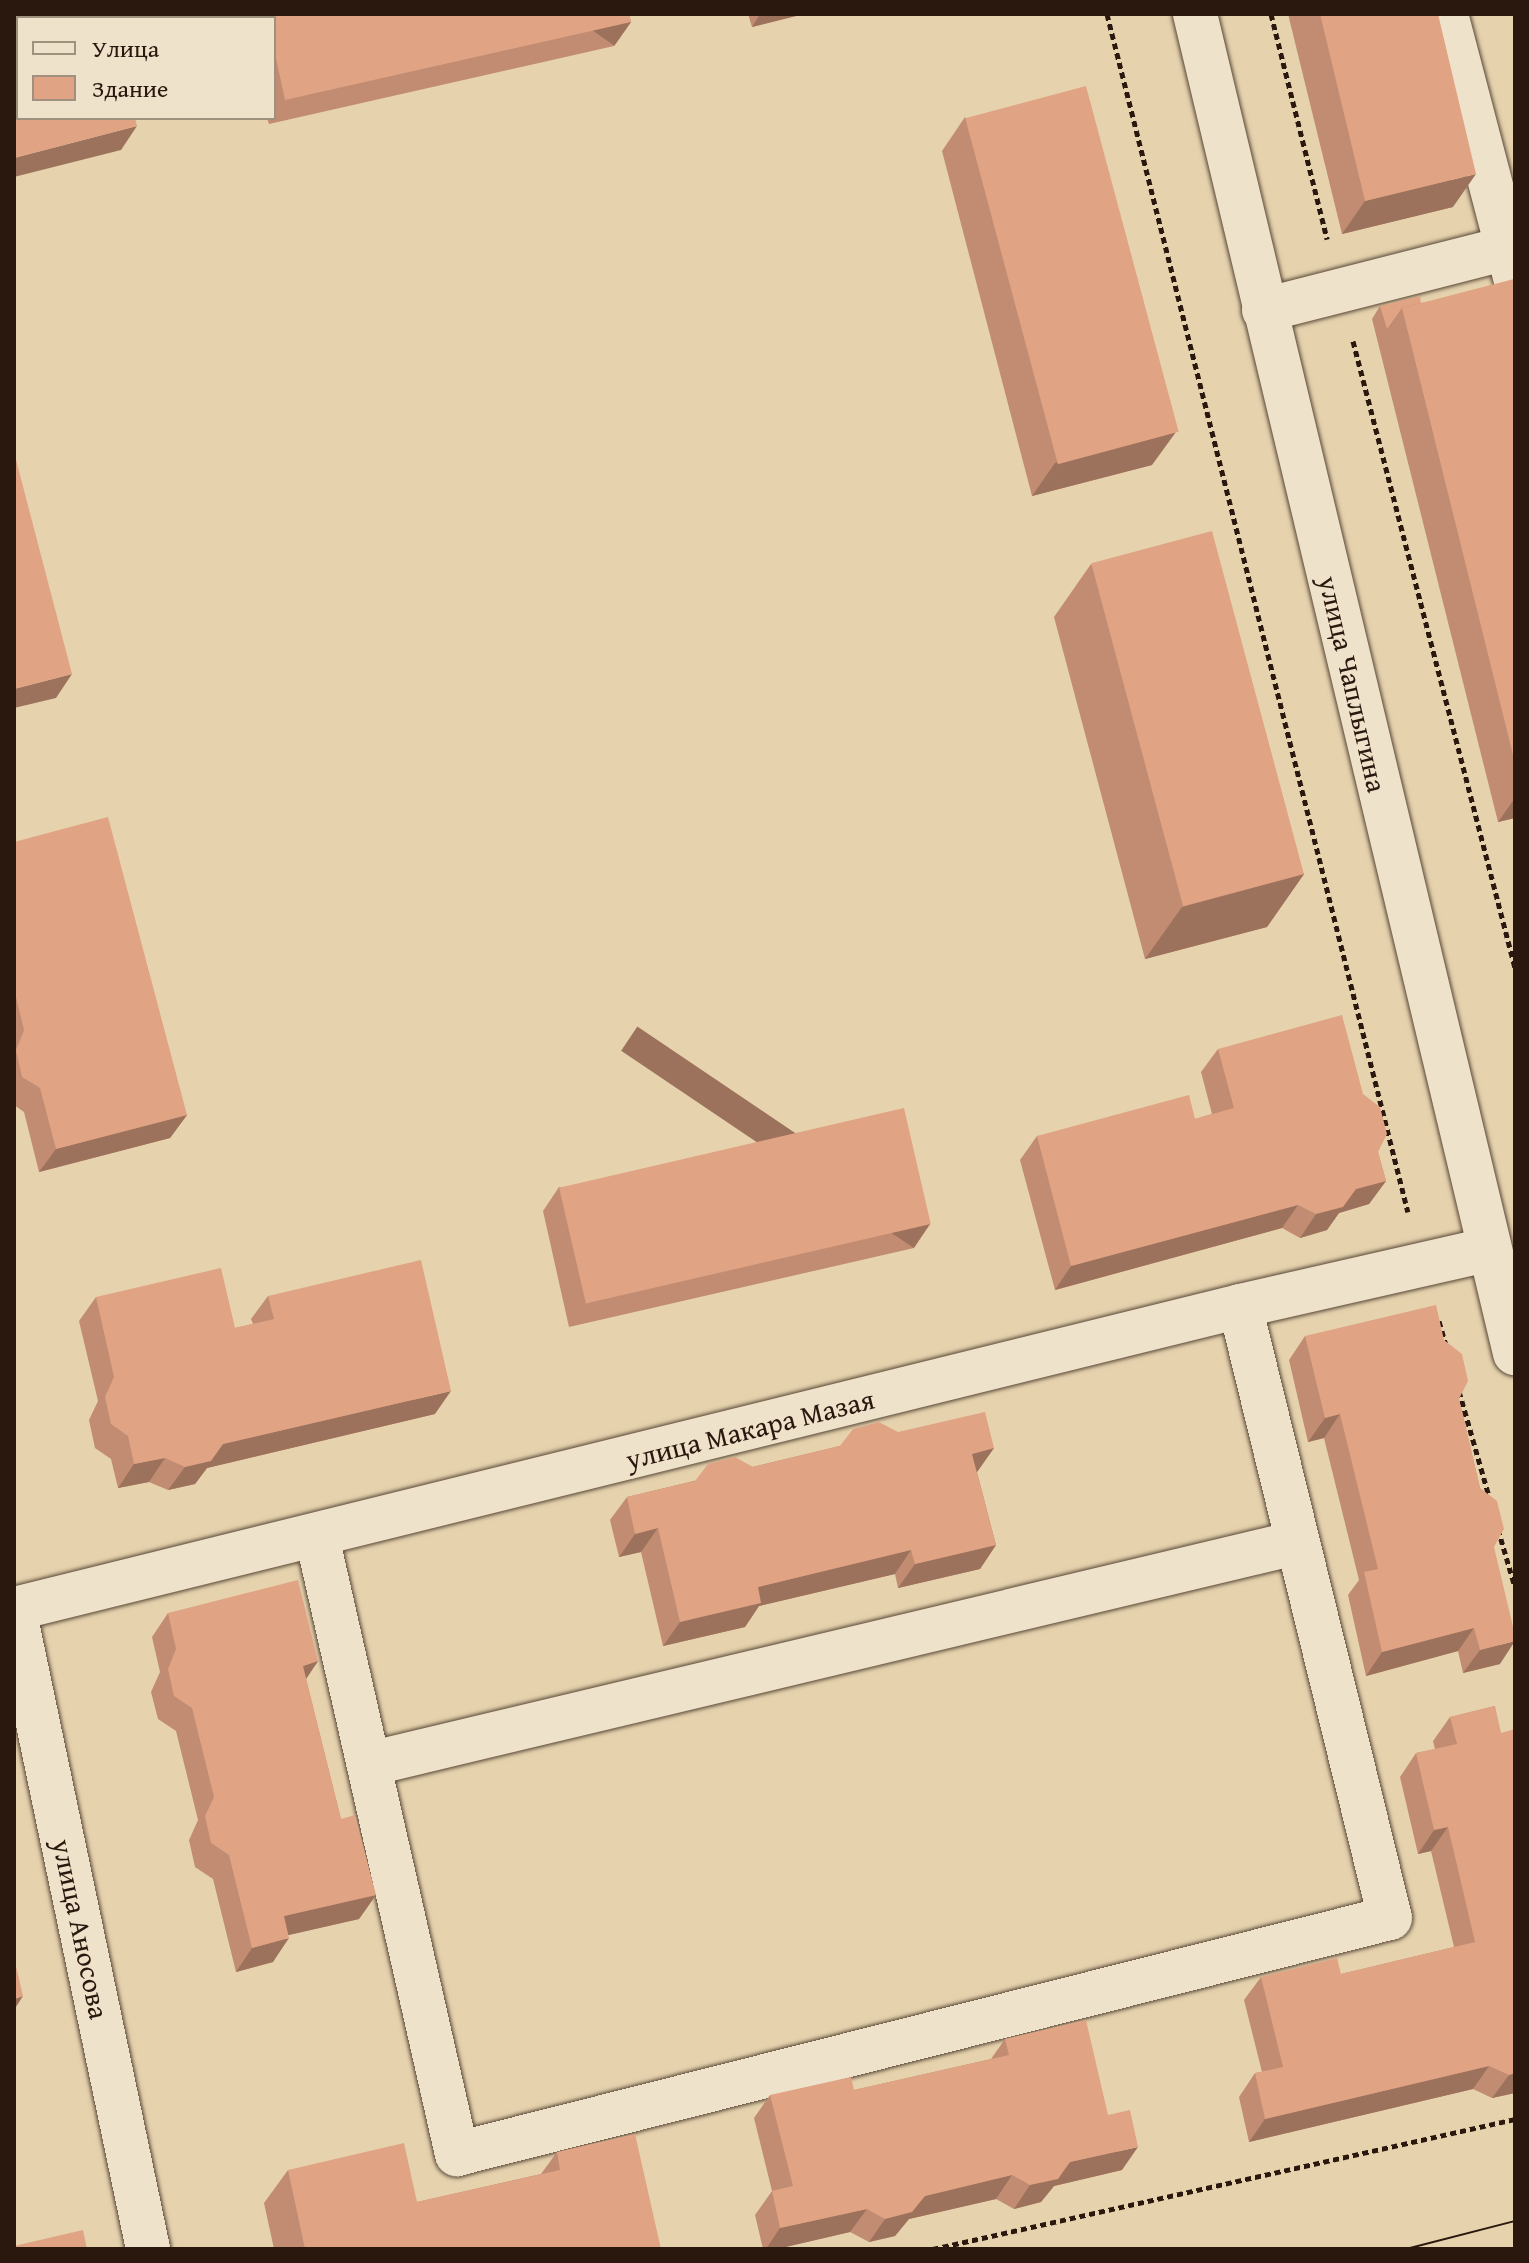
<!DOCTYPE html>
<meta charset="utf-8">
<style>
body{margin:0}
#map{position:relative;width:1529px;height:2263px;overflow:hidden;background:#e6d3ae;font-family:"Gentium Book Plus",serif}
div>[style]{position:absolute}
.path>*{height:5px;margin-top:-2.5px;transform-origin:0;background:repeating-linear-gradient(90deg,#2a180f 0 6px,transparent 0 10px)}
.roads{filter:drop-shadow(0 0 2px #594737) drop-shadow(0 0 2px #594737)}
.minor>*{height:44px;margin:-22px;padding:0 22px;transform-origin:22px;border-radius:22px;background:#efe2ca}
.tram>*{height:2px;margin:-1px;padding:0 1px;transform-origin:1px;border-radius:1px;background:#2a180f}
.wall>*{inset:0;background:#c18c72}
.shaded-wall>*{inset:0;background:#9d725c;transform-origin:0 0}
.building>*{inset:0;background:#e0a384;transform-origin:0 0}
span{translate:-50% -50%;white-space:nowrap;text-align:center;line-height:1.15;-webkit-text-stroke:6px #efe2ca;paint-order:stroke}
.street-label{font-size:28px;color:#2a180f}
.frame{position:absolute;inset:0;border:16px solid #2a180f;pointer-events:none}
.legend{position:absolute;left:16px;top:16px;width:260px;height:104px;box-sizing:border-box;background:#efe2ca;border:2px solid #a0917f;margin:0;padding:10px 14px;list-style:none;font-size:24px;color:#2a180f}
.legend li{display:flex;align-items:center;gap:16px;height:40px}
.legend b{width:40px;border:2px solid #a0917f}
</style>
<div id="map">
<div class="path">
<i style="left:1107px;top:14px;width:1235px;rotate:75.9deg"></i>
<i style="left:1271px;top:14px;width:232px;rotate:76deg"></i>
<i style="left:1353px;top:341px;width:648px;rotate:75.51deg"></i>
<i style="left:1439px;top:1321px;width:26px;rotate:74deg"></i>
<i style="left:1459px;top:1391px;width:113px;rotate:74.1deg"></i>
<i style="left:1498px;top:1529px;width:60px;rotate:73.7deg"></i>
<i style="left:933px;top:2249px;width:596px;rotate:-12.59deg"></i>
</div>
<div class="roads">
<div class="minor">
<i style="left:1195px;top:14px;width:1377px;rotate:76.56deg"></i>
<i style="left:1446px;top:14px;width:272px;rotate:75.3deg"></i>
<i style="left:1264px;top:310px;width:252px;rotate:-14.3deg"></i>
<i style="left:317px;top:1537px;width:633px;rotate:77.22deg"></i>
<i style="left:457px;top:2154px;width:962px;rotate:-14.2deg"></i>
<i style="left:1390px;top:1918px;width:630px;rotate:-103.77deg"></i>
<i style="left:14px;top:1609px;width:1263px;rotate:-13.88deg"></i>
<i style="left:1240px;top:1306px;width:253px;rotate:-12.8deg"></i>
<i style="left:14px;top:1609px;width:654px;rotate:78.17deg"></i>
<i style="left:369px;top:1764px;width:952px;rotate:-13.42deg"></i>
</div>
</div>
<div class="tram">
<i style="left:1406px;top:2249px;width:113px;rotate:-14.4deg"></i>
</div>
<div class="wall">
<i style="clip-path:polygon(245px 14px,629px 14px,631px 22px,614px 46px,269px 124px,267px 118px,274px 118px,274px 18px,246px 18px)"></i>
<i style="clip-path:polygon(748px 14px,804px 14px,752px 27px)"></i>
<i style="clip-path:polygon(1288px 14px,1438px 14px,1453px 207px,1342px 234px)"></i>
<i style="clip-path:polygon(965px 117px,1152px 465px,1032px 496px,942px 151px)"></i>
<i style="clip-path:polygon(1515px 285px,1515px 818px,1498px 822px,1372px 319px,1380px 306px,1421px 303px)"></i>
<i style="clip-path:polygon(1091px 564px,1304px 874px,1267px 927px,1145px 959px,1054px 617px)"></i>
<i style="clip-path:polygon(14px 842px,187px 1115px,170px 1138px,39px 1172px,24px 1112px,14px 1105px)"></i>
<i style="clip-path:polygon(1218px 1049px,1378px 1152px,1386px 1181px,1369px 1204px,1339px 1213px,1327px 1230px,1300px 1238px,1282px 1228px,1055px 1290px,1020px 1160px,1037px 1136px,1195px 1119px,1212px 1114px,1201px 1072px)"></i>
<i style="clip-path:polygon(559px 1187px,930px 1224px,914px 1248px,569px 1327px,543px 1211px)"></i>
<i style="clip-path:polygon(268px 1296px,435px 1414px,207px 1468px,195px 1484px,168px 1490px,149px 1482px,118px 1488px,111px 1459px,95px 1448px,89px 1420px,98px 1401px,79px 1321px,96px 1297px,235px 1328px,253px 1324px,251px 1319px)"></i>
<i style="clip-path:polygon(1305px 1336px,1459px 1399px,1494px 1547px,1500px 1664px,1463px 1673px,1458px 1651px,1366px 1676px,1348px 1595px,1359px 1580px,1324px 1438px,1308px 1442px,1289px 1360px)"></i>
<i style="clip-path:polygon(898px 1432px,994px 1448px,977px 1472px,996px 1545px,980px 1569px,898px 1588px,895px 1574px,759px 1606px,745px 1627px,663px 1646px,641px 1552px,619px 1557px,610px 1520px,627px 1497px)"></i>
<i style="clip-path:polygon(168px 1613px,318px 1661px,306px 1679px,341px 1819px,376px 1895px,359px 1919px,288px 1935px,273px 1962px,236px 1972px,213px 1879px,195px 1867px,189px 1840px,198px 1820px,176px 1731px,158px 1719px,151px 1692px,160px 1672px,152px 1637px)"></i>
<i style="clip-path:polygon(1495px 1706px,1515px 2093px,1492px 2098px,1473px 2089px,1249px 2142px,1239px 2097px,1255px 2073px,1262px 2072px,1244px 2000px,1261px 1977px,1341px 1974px,1454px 1947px,1431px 1851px,1418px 1854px,1400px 1777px,1416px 1753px,1435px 1749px,1433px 1741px,1450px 1717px)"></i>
<i style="clip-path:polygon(1005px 2039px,1108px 2115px,1122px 2170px,1054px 2186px,1041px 2202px,1014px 2209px,996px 2199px,909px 2219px,895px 2236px,869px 2242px,850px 2232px,777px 2249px,763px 2249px,755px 2215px,772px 2191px,754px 2118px,770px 2095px,854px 2090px,991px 2059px)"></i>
<i style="clip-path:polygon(557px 2152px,661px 2249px,274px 2249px,264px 2203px,288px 2170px,417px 2202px,541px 2174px)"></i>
</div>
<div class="shaded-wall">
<i style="clip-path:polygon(760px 14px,804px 14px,752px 27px)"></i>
<i style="left:631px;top:22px;width:29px;height:355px;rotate:125deg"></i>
<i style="clip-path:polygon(137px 126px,121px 150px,14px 177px,14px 158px)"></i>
<i style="clip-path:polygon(1476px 174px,1453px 207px,1342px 234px,1365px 201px)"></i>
<i style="clip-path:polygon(1176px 432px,1152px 465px,1032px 496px,1055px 463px)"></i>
<i style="clip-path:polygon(72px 674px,56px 698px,14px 708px,14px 689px)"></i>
<i style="clip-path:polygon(1515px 798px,1515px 818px,1498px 822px)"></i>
<i style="clip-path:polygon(1304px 874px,1267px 927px,1145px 959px,1182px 907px)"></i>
<i style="clip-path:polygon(187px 1115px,170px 1138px,39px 1172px,56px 1149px)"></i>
<i style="clip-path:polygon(1386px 1181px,1369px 1204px,1339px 1213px,1327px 1230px,1300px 1238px,1316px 1214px,1356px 1189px)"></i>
<i style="clip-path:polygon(1298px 1205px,1282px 1228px,1055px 1290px,1071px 1266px)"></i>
<i style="left:930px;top:1224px;width:29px;height:353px;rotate:124deg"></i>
<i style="clip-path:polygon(451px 1391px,435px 1414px,207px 1468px,195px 1484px,168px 1490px,185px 1467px,223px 1444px)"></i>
<i style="clip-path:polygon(1340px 1414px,1324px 1438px,1308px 1442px,1325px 1418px)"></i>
<i style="clip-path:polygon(994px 1448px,977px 1472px,955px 1477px,972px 1454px)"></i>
<i style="clip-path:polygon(165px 1458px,149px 1482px,118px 1488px,134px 1464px)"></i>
<i style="clip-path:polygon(658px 1528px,641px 1552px,619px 1557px,635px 1534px)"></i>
<i style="clip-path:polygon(996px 1545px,980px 1569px,898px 1588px,915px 1564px)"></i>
<i style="clip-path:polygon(911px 1550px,895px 1574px,759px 1606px,745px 1627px,663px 1646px,680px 1622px,758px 1587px)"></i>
<i style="clip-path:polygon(1474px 1628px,1458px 1651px,1366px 1676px,1382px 1652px)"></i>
<i style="clip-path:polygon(1515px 1641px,1500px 1664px,1463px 1673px,1480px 1650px)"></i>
<i style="clip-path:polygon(318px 1661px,302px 1685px,303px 1666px)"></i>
<i style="clip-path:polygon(1448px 1827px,1431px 1851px,1418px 1854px,1434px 1830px)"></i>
<i style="clip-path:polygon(376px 1895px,359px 1919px,267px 1940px,284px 1916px)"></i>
<i style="clip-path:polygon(289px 1938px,273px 1962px,236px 1972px,252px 1948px)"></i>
<i style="clip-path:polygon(23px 1996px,14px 2010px,14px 1999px)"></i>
<i style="clip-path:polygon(1489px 2066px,1473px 2089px,1249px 2142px,1265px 2119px)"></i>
<i style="clip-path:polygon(1515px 2073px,1515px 2093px,1492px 2098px,1509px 2075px)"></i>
<i style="clip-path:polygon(1138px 2147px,1122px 2170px,1054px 2186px,1041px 2202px,1014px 2209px,1030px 2185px,1070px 2162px)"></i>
<i style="clip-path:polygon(1012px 2175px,996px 2199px,909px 2219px,895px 2236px,869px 2242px,885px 2219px,925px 2196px)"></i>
<i style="clip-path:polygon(867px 2209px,850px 2232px,777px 2249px,766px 2249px,780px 2228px)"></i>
</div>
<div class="building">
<i style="clip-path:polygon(32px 14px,109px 14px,110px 18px,18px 18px,18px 118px,135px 118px,137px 126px,14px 158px,14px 19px)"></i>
<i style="clip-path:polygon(266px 14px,629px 14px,631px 22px,285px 100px,274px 49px,274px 18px,267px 18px)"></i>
<i style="clip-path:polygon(1320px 14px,1438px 14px,1476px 174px,1365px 201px)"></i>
<i style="left:1086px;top:86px;width:358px;height:125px;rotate:75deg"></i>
<i style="clip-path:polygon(1514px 279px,1515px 285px,1515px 763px,1402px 308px)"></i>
<i style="clip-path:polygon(1420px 296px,1421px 303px,1402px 308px,1387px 329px,1380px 306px)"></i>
<i style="clip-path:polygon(14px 452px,72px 674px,14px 689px)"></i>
<i style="left:1212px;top:531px;width:355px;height:125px;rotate:75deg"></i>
<i style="clip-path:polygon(108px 817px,187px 1115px,56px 1149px,40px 1088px,22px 1077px,16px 1050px,24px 1030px,14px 989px,14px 842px)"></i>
<i style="clip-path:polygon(1342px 1015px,1363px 1094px,1380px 1107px,1387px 1134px,1378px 1152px,1386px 1181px,1356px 1189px,1343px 1207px,1316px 1214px,1298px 1205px,1071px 1266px,1037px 1136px,1189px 1095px,1195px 1119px,1234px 1108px,1218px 1049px)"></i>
<i style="left:904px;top:1108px;width:119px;height:354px;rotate:77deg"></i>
<i style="clip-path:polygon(421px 1260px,451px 1391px,223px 1444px,211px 1461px,185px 1467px,165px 1458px,134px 1464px,128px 1436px,111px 1424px,105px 1397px,114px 1377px,96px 1297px,221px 1268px,235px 1328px,274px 1319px,268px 1296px)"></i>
<i style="clip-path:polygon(1436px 1305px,1444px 1340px,1462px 1354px,1468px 1381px,1459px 1399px,1480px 1488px,1497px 1501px,1504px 1529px,1494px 1547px,1515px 1635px,1515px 1641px,1480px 1650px,1474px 1628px,1382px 1652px,1364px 1572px,1378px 1569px,1340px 1414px,1325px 1418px,1305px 1336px)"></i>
<i style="clip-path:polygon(985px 1412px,994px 1448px,972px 1454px,996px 1545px,915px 1564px,911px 1550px,758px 1587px,761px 1603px,680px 1622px,658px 1528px,635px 1534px,627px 1497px,695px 1481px,708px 1464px,735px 1457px,753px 1467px,840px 1446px,853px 1429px,879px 1422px,898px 1432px)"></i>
<i style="clip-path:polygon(298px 1580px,318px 1661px,303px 1666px,341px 1819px,355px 1815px,376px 1895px,284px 1916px,289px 1938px,252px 1948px,229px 1855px,211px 1843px,205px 1816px,214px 1797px,192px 1708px,174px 1696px,168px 1669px,176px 1649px,168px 1613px)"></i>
<i style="clip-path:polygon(1495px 1706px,1501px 1733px,1515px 1729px,1515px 2073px,1509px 2075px,1489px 2066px,1265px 2119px,1255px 2073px,1283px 2067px,1261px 1977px,1337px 1958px,1341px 1974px,1475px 1942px,1448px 1827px,1434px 1830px,1416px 1753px,1457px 1744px,1450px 1717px)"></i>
<i style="clip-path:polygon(14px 1958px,23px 1996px,14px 1999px)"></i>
<i style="clip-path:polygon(1086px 2020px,1108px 2115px,1130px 2110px,1138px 2147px,1070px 2162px,1058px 2179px,1030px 2185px,1012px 2175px,925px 2196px,912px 2212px,885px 2219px,867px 2209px,780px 2228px,772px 2191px,793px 2186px,770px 2095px,851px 2077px,854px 2090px,1009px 2055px,1005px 2039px)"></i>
<i style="clip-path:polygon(635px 2134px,661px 2249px,305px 2249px,288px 2170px,404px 2143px,417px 2202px,560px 2170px,557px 2152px)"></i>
<i style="clip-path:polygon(83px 2230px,87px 2249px,14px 2249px,14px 2246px)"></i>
</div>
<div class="street-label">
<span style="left:1353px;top:684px;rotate:77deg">улица Чаплыгина</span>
<span style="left:750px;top:1429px;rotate:-14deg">улица Макара Мазая</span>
<span style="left:81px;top:1929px;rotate:78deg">улица Аносова</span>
</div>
<div class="frame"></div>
<ul class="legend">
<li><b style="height:10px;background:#efe2ca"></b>Улица</li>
<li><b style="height:22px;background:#e0a384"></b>Здание</li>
</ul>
</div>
